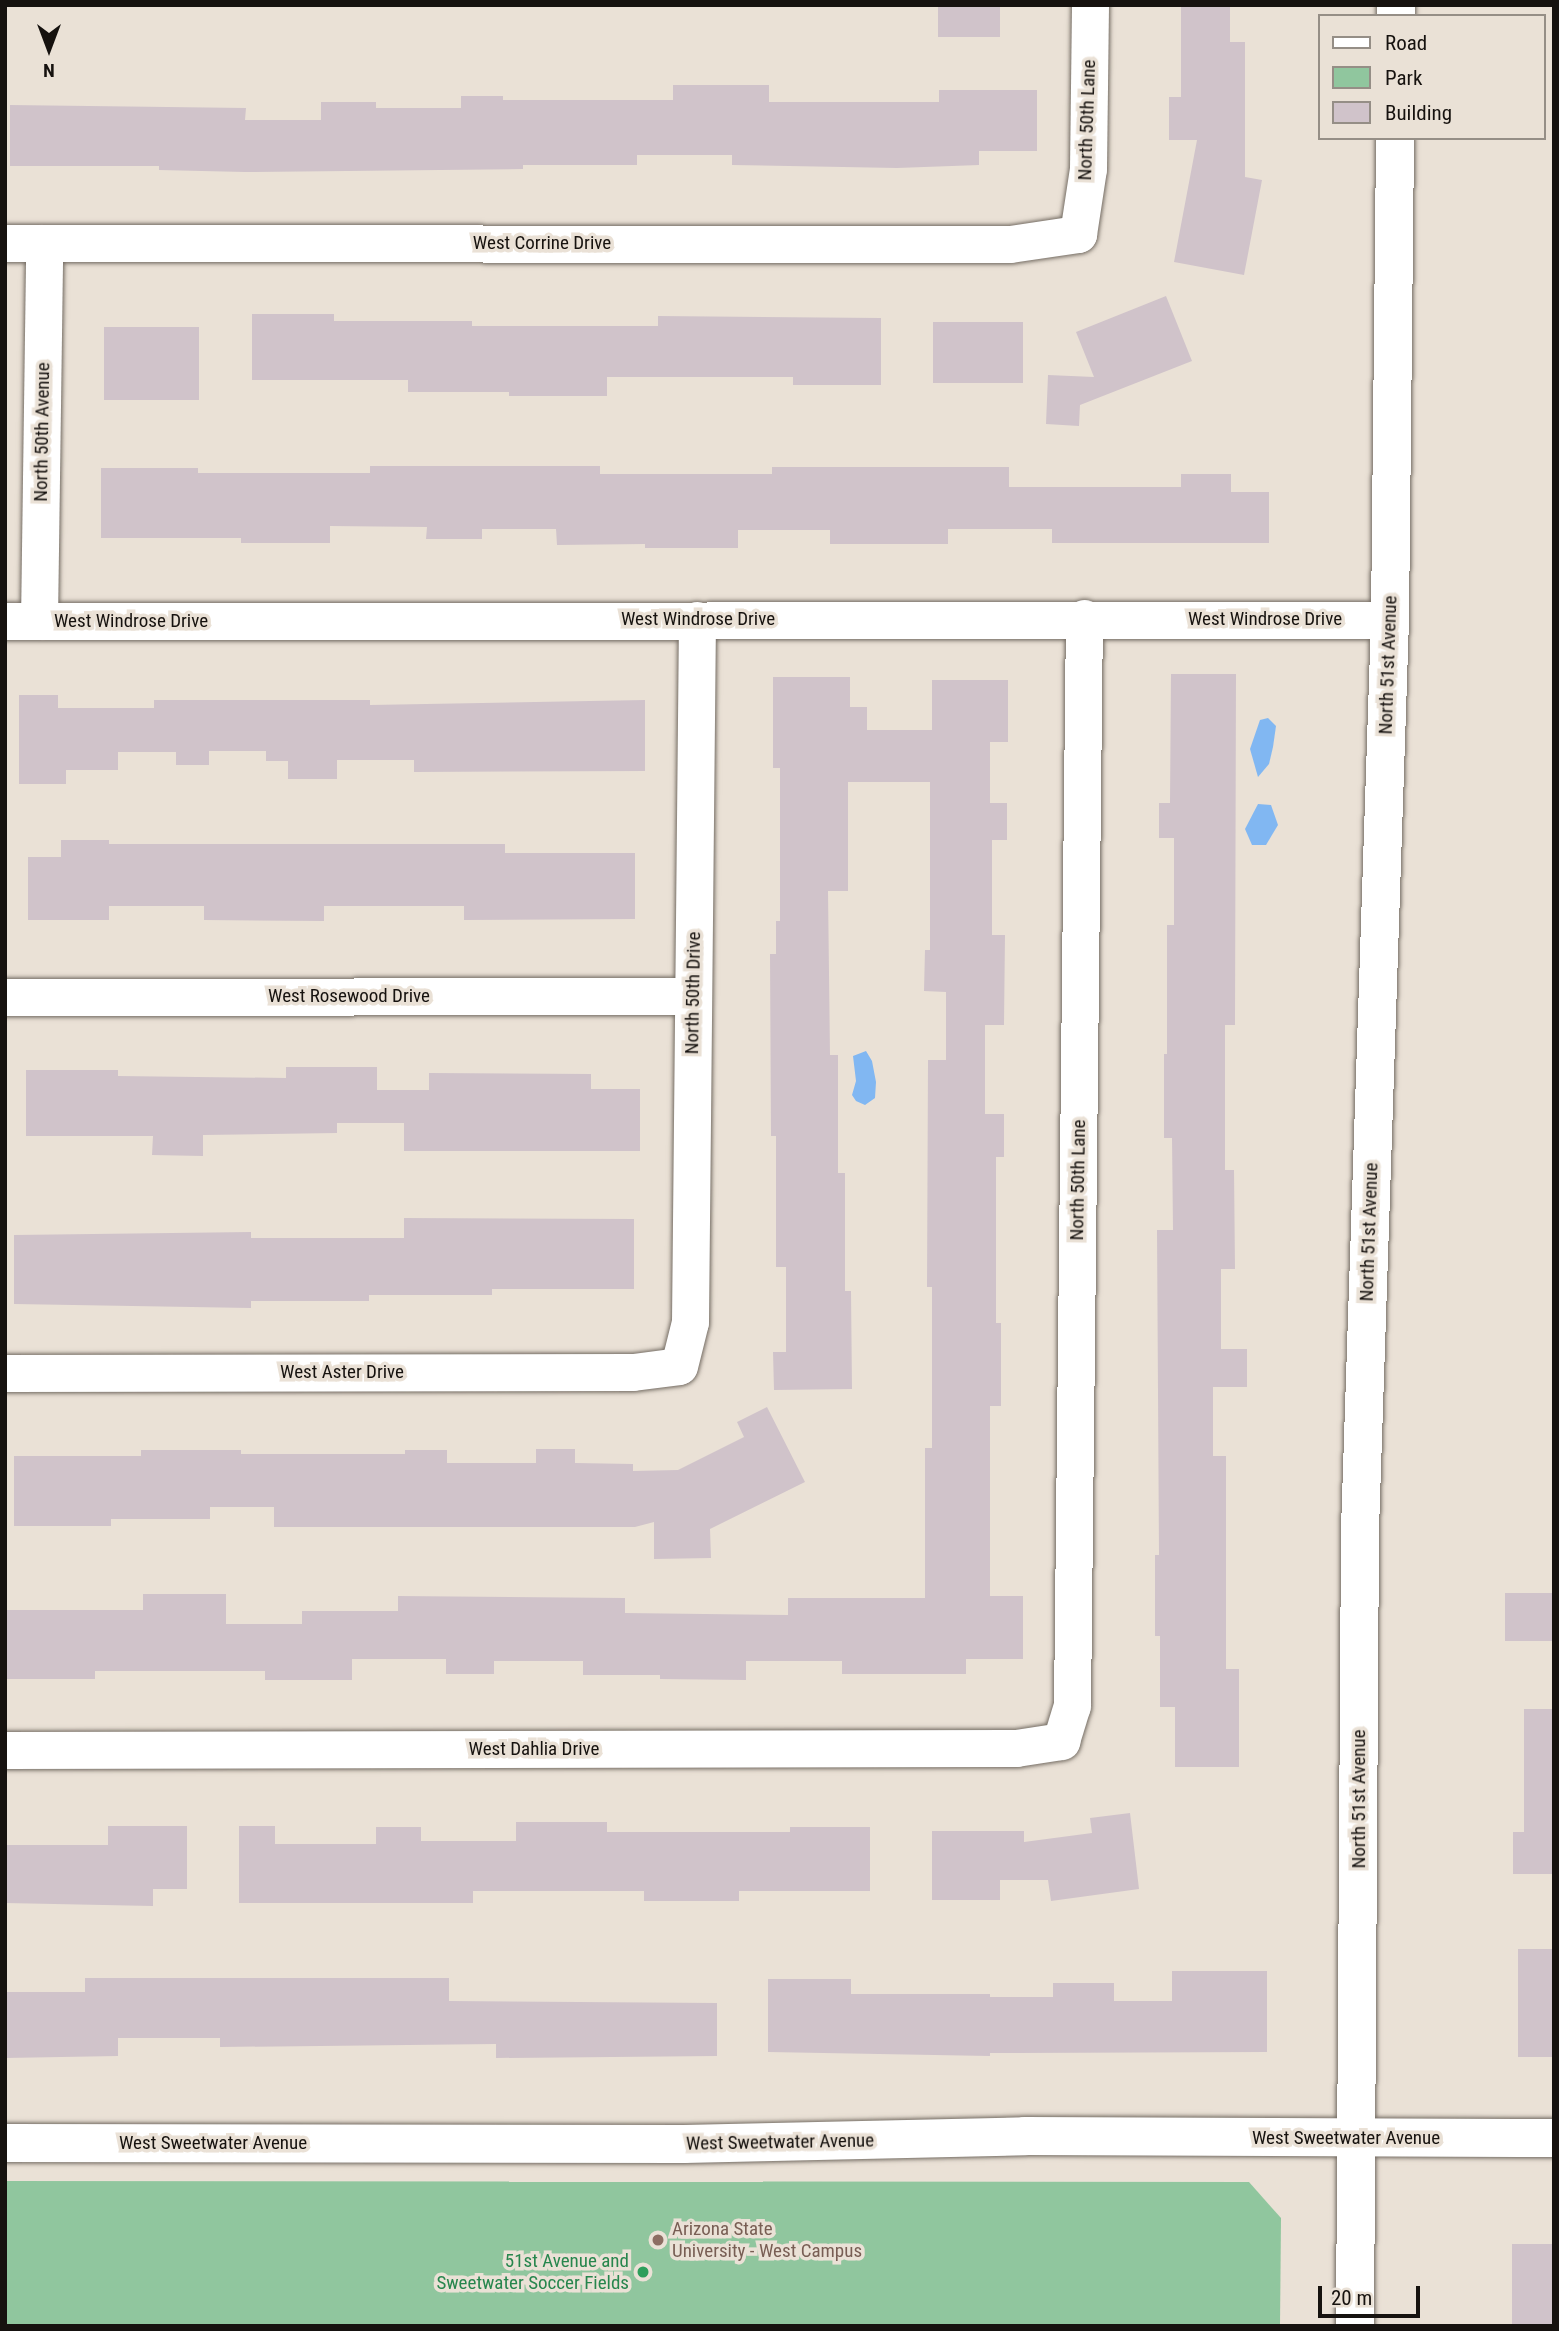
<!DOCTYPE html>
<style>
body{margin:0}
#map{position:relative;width:1559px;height:2331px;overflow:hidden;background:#eae1d6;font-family:"Roboto Condensed",sans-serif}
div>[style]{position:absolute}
.green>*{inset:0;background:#90c69e}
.water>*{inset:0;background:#81b7f2}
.building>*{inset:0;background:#d0c3ca;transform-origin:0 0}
.roads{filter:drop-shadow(0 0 2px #756d64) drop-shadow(0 0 2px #756d64)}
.street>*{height:37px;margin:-18.5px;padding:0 18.5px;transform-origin:18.5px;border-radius:18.5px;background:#fff}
.secondary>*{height:38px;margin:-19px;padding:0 19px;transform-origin:19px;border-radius:19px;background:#fff}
.primary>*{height:38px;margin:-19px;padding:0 19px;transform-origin:19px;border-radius:19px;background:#fff}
.dots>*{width:19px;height:19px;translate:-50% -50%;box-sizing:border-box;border:4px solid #eae1d6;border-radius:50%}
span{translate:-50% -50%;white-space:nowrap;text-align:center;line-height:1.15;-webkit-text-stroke:7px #eae1d6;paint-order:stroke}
.street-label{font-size:19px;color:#16120f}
.education-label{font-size:19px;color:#785e54}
.left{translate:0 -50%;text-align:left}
.leisure-label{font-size:19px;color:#27864d}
.right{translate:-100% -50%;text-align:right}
.frame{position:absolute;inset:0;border:7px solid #16120f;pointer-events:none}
.legend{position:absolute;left:1318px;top:14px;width:228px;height:126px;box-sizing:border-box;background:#eae1d6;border:2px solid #958e86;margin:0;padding:9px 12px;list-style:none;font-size:21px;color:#16120f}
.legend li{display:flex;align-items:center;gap:14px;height:35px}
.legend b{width:35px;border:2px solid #958e86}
.north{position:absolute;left:14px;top:14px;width:70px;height:70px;-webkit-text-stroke:5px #eae1d6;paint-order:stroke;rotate:180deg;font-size:19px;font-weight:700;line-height:28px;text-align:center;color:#16120f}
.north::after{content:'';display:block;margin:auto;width:24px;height:32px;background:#16120f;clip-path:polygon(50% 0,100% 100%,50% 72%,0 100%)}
.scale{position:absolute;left:1318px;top:2286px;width:102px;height:32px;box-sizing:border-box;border:4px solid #16120f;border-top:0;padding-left:9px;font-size:21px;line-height:24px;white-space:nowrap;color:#16120f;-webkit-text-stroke:5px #eae1d6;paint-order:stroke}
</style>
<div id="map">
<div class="green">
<i style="clip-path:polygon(5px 2181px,1249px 2182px,1281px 2218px,1280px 2326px,5px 2326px)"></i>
</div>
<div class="water">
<i style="clip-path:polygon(1268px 718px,1276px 726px,1273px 747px,1269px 764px,1258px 777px,1250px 749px,1260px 720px)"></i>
<i style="clip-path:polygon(1258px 804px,1271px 805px,1278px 825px,1266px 845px,1252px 845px,1245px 829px)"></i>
<i style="clip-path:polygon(866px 1051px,872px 1061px,876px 1082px,875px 1098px,865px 1105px,856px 1101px,852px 1095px,856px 1081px,853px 1056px)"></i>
</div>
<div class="building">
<i style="left:938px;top:5px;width:62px;height:32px"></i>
<i style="clip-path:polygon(1181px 5px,1230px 5px,1230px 42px,1245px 42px,1245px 177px,1262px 180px,1244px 275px,1174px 262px,1197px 140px,1169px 140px,1169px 97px,1181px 97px)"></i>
<i style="clip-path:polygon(673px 85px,769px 85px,769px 102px,939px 102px,939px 90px,1037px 90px,1037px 151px,979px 151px,979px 165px,897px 168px,732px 165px,732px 155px,637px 155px,637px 165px,523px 165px,523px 169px,245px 172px,159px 170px,159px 166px,10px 166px,10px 105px,246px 108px,245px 120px,321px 120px,321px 102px,376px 102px,376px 108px,461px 108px,461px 96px,503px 96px,503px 100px,673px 100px)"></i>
<i style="clip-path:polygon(1166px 296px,1192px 361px,1080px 405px,1079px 426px,1046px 424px,1048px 375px,1094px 377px,1076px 332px)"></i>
<i style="clip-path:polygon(252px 314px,334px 314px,334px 321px,472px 321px,472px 326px,658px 326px,658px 316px,881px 318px,881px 385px,793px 385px,793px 377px,607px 377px,607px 396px,509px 396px,509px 392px,408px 392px,408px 380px,252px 380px)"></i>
<i style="left:933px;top:322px;width:90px;height:61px"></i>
<i style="left:104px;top:327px;width:95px;height:73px"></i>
<i style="clip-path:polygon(370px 466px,600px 466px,600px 474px,772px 474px,772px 467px,1009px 467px,1009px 487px,1181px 487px,1181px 474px,1231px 474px,1231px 492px,1269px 492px,1269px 543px,1052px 543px,1052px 529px,948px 529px,948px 544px,830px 544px,830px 530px,738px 530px,738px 548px,645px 548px,645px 544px,557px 545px,556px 529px,482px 529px,482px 539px,426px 539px,427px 527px,330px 526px,330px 543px,241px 543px,241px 538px,101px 538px,101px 468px,198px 468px,198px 473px,370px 473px)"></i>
<i style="clip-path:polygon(1171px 674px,1236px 674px,1235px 1025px,1225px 1025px,1225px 1170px,1234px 1170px,1235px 1269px,1221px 1269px,1221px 1349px,1247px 1349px,1247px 1387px,1213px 1387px,1213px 1456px,1226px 1456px,1226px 1669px,1239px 1669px,1239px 1767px,1175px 1767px,1175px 1707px,1160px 1707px,1160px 1636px,1155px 1636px,1155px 1555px,1159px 1555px,1157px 1230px,1173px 1230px,1172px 1138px,1164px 1138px,1164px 1054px,1167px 1054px,1167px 925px,1174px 925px,1174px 838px,1159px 838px,1159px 803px,1170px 803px)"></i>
<i style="clip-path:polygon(773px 677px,850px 677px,850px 707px,867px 707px,867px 730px,932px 730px,932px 680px,1008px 680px,1008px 742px,990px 742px,990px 803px,1007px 803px,1007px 840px,992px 840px,992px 935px,1005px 935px,1004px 1025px,985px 1025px,985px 1114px,1004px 1114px,1004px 1157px,996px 1157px,996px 1323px,1001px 1323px,1001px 1406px,990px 1406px,990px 1596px,1023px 1596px,1023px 1659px,966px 1659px,966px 1674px,842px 1674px,842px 1661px,746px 1661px,746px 1680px,660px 1679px,660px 1675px,583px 1675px,583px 1661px,494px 1661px,494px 1674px,446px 1674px,446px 1659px,352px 1659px,352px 1680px,265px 1680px,265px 1671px,95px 1671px,95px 1679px,6px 1679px,6px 1610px,143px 1610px,143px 1594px,226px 1594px,226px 1624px,302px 1624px,302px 1611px,398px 1611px,398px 1596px,625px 1598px,625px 1613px,788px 1615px,788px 1598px,925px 1598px,925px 1448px,932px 1448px,932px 1287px,927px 1287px,928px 1060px,946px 1060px,946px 992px,924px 991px,925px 950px,930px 950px,930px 782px,848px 782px,848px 891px,828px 891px,830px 1055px,838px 1055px,838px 1173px,845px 1173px,845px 1291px,851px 1291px,852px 1389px,774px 1390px,773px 1352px,786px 1352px,786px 1267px,776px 1267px,776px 1136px,771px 1136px,770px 954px,776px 954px,776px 921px,780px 921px,780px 768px,773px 768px)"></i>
<i style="clip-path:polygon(19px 695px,58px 695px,58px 708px,154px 708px,154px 700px,370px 700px,370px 705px,645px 700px,645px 771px,414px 772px,414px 760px,337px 760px,337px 779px,288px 779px,288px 761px,266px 761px,266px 751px,209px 751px,209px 765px,176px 765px,176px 752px,118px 752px,118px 770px,66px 770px,66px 784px,19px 784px)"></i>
<i style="clip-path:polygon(61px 840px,109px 840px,109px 844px,505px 844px,505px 853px,635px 853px,635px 919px,464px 920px,464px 906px,324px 906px,324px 921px,204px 920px,204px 906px,109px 906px,109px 920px,28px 920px,28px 857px,61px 857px)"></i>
<i style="clip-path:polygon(286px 1067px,377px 1067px,377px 1090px,429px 1090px,429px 1073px,591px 1074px,591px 1089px,640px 1089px,640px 1151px,404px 1151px,404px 1123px,337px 1123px,337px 1133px,203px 1135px,203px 1156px,152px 1155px,153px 1136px,26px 1136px,26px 1070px,118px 1070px,118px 1076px,286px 1078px)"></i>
<i style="clip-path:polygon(404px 1218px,634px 1219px,634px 1289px,492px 1289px,492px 1295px,369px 1295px,369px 1301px,251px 1301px,251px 1308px,14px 1304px,14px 1235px,251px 1232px,251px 1238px,404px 1238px)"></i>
<i style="clip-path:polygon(767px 1407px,805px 1482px,710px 1529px,711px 1558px,654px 1559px,654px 1522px,635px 1527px,274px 1527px,274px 1507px,210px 1507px,210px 1519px,111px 1519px,111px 1526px,14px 1526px,14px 1456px,141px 1456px,141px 1450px,241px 1450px,241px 1454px,405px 1454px,405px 1450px,447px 1450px,447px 1463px,536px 1463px,536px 1449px,575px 1449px,575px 1463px,633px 1464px,633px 1471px,678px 1470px,744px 1437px,737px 1422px)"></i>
<i style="left:1505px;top:1593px;width:49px;height:48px"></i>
<i style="clip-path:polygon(1524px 1709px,1554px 1709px,1554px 1874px,1513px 1874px,1513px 1832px,1524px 1832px)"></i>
<i style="clip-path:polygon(1130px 1813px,1139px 1889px,1051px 1901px,1048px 1880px,1000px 1880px,1000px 1900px,932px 1900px,932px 1831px,1024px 1831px,1024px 1842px,1092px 1833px,1090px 1818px)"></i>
<i style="clip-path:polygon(516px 1822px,607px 1822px,607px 1832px,790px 1832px,790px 1827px,870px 1827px,870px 1891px,739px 1891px,739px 1901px,644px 1901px,644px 1891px,473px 1891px,473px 1903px,239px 1903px,239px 1826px,275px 1826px,275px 1844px,376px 1844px,376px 1827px,421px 1827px,421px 1841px,516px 1841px)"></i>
<i style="clip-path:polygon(108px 1826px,187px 1826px,187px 1889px,153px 1889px,153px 1906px,5px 1903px,5px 1845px,108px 1845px)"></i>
<i style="left:1518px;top:1949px;width:36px;height:108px"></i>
<i style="clip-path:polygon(1172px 1971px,1267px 1971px,1267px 2052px,990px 2053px,990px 2056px,768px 2052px,768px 1979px,851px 1979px,851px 1994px,990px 1994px,990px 1997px,1053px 1997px,1053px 1983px,1114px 1983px,1114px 2001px,1172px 2001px)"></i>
<i style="clip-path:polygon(85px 1978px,449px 1978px,449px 2001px,717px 2003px,717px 2056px,496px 2058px,496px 2044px,220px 2047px,220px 2038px,118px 2038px,118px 2056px,5px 2058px,5px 1992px,85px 1992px)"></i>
<i style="left:1512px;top:2244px;width:42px;height:82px"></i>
</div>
<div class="roads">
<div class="street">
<i style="left:5px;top:243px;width:1005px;rotate:0.06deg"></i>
<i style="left:1010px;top:244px;width:69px;rotate:-8.4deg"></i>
<i style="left:1078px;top:234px;width:66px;rotate:-81.3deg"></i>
<i style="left:1088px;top:169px;width:164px;rotate:-89.3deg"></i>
<i style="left:5px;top:621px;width:1385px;rotate:-0.04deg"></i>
<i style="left:39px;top:621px;width:378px;rotate:-89.2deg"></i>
<i style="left:5px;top:997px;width:688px;rotate:-0.08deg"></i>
<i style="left:5px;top:1373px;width:628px;rotate:-0.09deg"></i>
<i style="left:633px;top:1372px;width:46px;rotate:-7.4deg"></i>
<i style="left:679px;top:1366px;width:45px;rotate:-76deg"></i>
<i style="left:690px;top:1322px;width:702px;rotate:-89.43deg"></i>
<i style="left:5px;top:1750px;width:1011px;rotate:-0.11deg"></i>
<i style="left:1016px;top:1748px;width:46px;rotate:-8.8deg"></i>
<i style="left:1061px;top:1741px;width:37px;rotate:-73deg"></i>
<i style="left:1072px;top:1706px;width:1088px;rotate:-89.37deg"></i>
</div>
<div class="secondary">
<i style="left:5px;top:2143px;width:679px;rotate:0.08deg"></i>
<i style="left:684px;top:2144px;width:341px;rotate:-1.3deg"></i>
<i style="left:1025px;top:2136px;width:529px;rotate:0.22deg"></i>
</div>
<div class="primary">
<i style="left:1396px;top:16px;width:11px;rotate:-90deg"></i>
<i style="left:1355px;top:2326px;width:797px;rotate:-89.64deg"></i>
<i style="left:1360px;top:1529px;width:909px;rotate:-88.11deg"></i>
<i style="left:1390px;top:620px;width:482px;rotate:-89.4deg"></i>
</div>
</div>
<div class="dots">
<i style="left:658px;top:2240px;background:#8d6e63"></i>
<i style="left:643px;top:2272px;background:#2e9e5b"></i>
</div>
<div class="street-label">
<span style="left:1087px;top:120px;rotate:-88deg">North 50th Lane</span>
<span style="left:542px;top:243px">West Corrine Drive</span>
<span style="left:42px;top:432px;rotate:-89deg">North 50th Avenue</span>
<span style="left:698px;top:619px">West Windrose Drive</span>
<span style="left:1265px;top:619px">West Windrose Drive</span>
<span style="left:131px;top:621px">West Windrose Drive</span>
<span style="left:1388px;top:665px;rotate:-88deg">North 51st Avenue</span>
<span style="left:693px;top:993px;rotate:-89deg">North 50th Drive</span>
<span style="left:349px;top:996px">West Rosewood Drive</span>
<span style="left:1078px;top:1180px;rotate:-89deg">North 50th Lane</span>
<span style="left:1369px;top:1232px;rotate:-88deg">North 51st Avenue</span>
<span style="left:342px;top:1372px">West Aster Drive</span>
<span style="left:534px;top:1749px">West Dahlia Drive</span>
<span style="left:1359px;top:1799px;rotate:-90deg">North 51st Avenue</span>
<span style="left:1346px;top:2138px">West Sweetwater Avenue</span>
<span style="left:780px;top:2142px;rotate:-1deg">West Sweetwater Avenue</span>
<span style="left:213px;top:2143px">West Sweetwater Avenue</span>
</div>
<div class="education-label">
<span class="left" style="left:672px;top:2240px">Arizona State<br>University - West Campus</span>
</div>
<div class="leisure-label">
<span class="right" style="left:629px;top:2272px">51st Avenue and<br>Sweetwater Soccer Fields</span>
</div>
<div class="frame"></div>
<ul class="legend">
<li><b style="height:9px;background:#fff"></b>Road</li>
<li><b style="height:19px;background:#90c69e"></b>Park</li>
<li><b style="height:19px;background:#d0c3ca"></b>Building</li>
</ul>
<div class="north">N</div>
<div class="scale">20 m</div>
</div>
